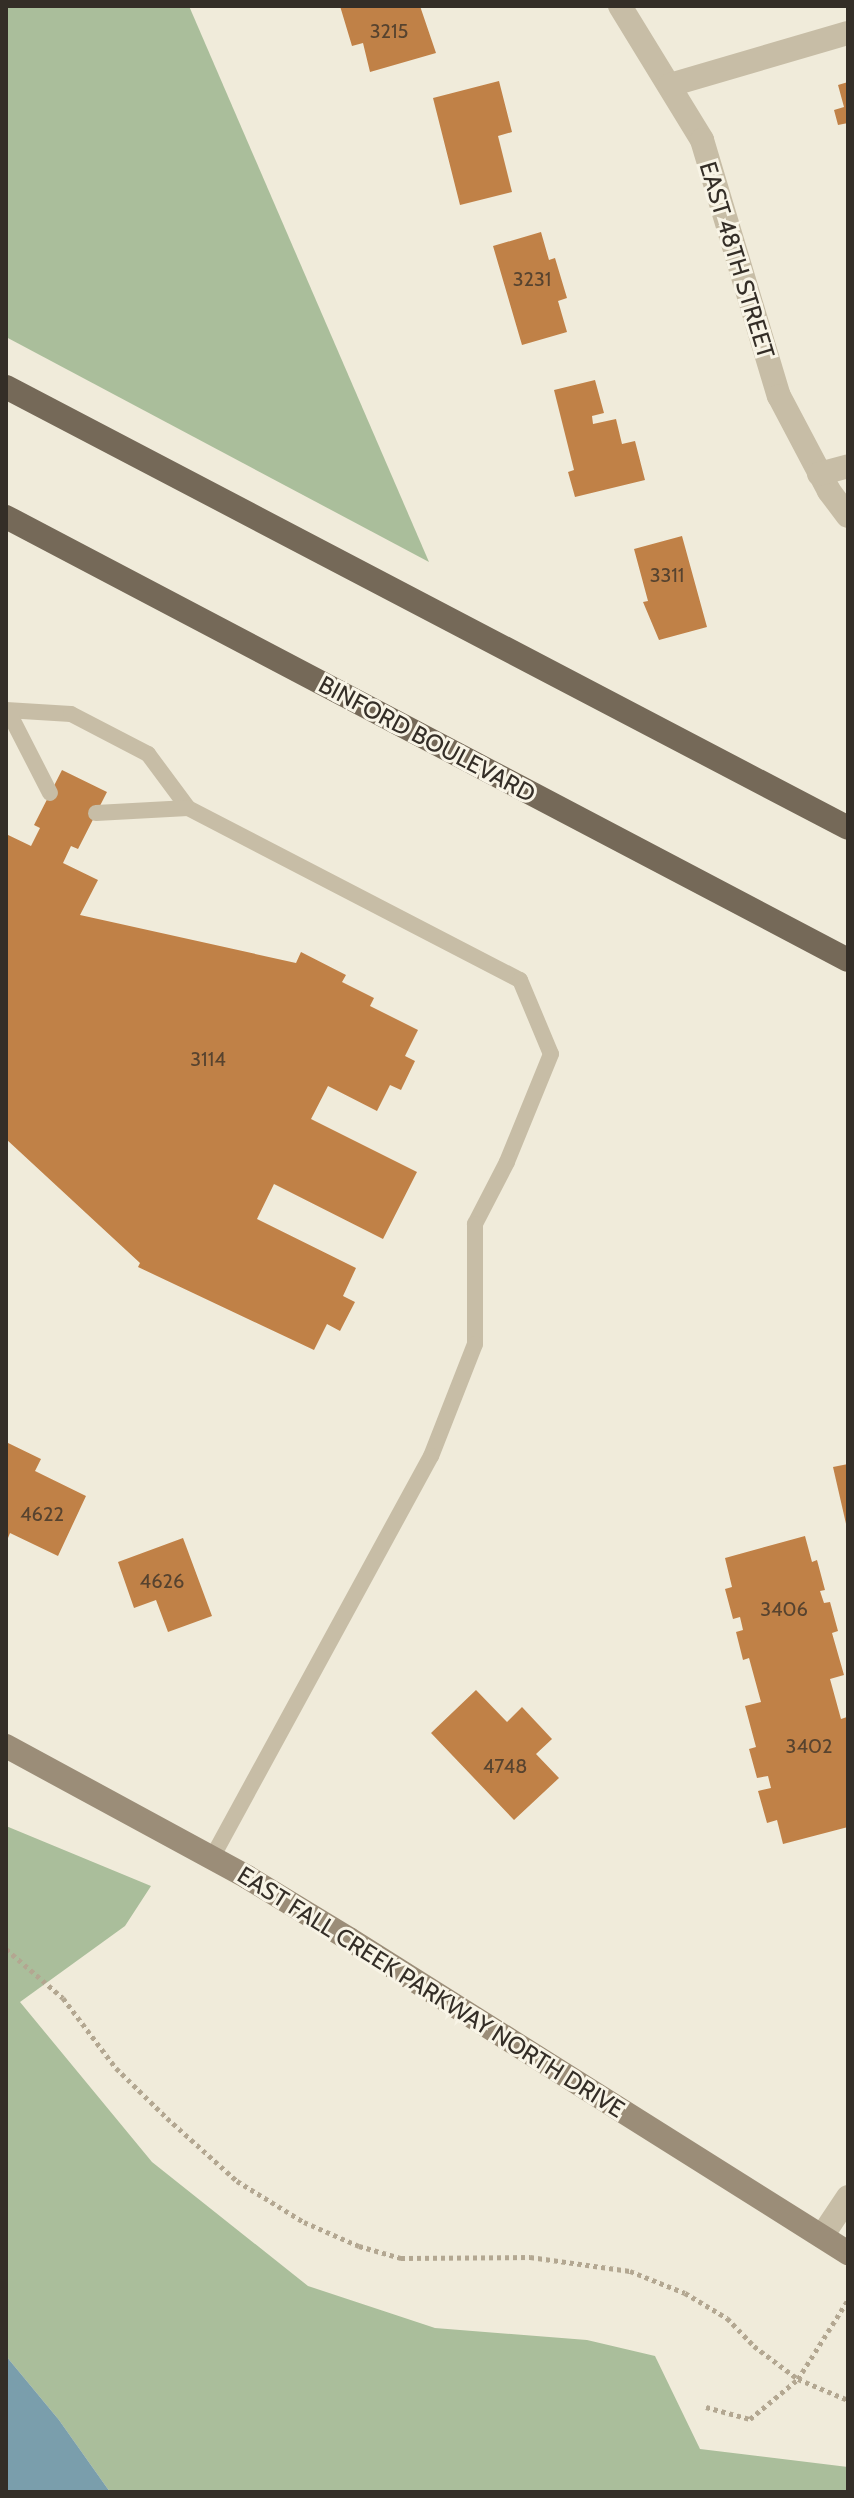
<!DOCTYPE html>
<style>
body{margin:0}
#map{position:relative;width:854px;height:2498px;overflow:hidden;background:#f0ebda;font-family:Cabin,sans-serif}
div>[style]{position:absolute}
.green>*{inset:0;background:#aabe9b}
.water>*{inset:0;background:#7a9eac}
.building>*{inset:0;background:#c08147}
.path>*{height:5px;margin-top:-2.5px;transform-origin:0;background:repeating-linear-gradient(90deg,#b3a791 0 4px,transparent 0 8px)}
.lane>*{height:16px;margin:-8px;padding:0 8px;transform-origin:8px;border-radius:8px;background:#c7bda6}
.street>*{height:24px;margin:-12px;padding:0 12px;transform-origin:12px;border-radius:12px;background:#c7bda6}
.secondary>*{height:24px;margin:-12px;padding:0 12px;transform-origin:12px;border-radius:12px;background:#9b8d78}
.primary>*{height:24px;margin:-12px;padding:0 12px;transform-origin:12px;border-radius:12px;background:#756958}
span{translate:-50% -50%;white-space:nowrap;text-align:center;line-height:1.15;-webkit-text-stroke:6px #f8f4e6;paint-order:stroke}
.number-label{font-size:20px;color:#57432f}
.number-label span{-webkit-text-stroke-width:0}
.street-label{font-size:24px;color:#342e27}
.frame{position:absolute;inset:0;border:8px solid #342e27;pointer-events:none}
</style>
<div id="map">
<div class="green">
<i style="clip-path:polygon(6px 6px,189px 6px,429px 562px,6px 337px)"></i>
<i style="clip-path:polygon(6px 1826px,151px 1886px,125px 1926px,20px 2002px,152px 2162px,308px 2286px,435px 2328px,587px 2340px,655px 2356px,700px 2449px,848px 2467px,848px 2492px,110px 2492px,59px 2420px,6px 2356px)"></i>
</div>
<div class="water">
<i style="clip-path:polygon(6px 2356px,59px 2420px,110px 2492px,6px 2492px)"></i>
</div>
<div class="building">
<i style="clip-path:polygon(340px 6px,420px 6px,436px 53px,370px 72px,363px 43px,352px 46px)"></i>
<i style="clip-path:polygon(499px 81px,512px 132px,498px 136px,512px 192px,460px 205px,433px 98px)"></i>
<i style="clip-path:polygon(848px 82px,848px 123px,838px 125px,834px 110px,844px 107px,838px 85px)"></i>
<i style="clip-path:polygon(541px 232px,549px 260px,555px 258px,567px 298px,558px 301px,567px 332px,522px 345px,493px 246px)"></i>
<i style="clip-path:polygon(595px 380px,604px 413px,592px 416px,593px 424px,616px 419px,622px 444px,635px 441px,645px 480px,575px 497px,568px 472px,574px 470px,554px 390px)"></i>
<i style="clip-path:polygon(682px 536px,707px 627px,659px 640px,643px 602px,648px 601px,634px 549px)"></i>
<i style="clip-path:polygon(62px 770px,107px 792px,78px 849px,71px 846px,63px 863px,98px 880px,80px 915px,296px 963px,301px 952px,346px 975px,342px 982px,374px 998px,370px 1006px,418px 1030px,405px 1056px,415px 1061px,401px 1090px,390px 1085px,377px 1111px,328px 1086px,311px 1119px,417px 1172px,383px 1239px,274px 1184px,257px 1219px,356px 1268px,343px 1296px,355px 1302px,340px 1331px,327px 1324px,314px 1350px,138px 1267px,140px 1263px,6px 1139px,6px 834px,31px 846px,40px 828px,34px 825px)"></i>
<i style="clip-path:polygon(6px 1442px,41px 1459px,35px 1471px,86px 1496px,58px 1556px,10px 1533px,6px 1543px)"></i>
<i style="clip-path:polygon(848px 1464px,848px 1528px,847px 1528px,833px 1467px)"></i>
<i style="clip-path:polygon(805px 1536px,812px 1562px,817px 1560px,825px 1590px,820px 1591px,824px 1603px,830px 1602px,838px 1631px,832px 1633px,844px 1675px,830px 1679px,841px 1719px,847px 1717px,848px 1723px,848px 1827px,783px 1844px,777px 1820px,767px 1823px,758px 1791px,771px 1788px,768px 1776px,757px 1778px,749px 1749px,756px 1747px,745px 1706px,761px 1702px,749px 1658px,743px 1660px,736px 1632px,743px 1630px,740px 1617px,733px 1619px,725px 1589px,732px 1587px,725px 1558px)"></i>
<i style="clip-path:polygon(183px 1538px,212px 1616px,168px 1632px,156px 1600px,134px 1608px,118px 1562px)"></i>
<i style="clip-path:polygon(476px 1690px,507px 1722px,522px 1707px,552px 1739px,536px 1754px,559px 1778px,514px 1820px,431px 1733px)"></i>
</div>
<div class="path">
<i style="left:6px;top:1949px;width:75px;rotate:40.7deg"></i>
<i style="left:63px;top:1998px;width:88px;rotate:52.9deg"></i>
<i style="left:116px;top:2068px;width:71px;rotate:44.4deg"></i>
<i style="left:167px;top:2118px;width:94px;rotate:42deg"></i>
<i style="left:237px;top:2181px;width:79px;rotate:31.5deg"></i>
<i style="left:304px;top:2222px;width:60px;rotate:23.6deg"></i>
<i style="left:359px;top:2246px;width:44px;rotate:15.9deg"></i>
<i style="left:401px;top:2258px;width:129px;rotate:-0.4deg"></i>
<i style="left:530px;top:2257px;width:101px;rotate:8deg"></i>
<i style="left:630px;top:2271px;width:59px;rotate:21.8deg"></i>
<i style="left:685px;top:2293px;width:49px;rotate:30.8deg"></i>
<i style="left:727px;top:2318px;width:39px;rotate:46deg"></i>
<i style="left:754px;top:2346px;width:55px;rotate:36.9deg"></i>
<i style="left:798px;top:2379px;width:54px;rotate:22.8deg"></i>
<i style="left:706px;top:2407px;width:46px;rotate:15.3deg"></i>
<i style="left:750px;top:2419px;width:62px;rotate:-39.8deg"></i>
<i style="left:798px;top:2379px;width:93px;rotate:-57.7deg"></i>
</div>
<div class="lane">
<i style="left:6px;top:710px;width:65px;rotate:3.5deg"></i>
<i style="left:71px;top:714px;width:87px;rotate:27.5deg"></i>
<i style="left:148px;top:754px;width:67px;rotate:53.5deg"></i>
<i style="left:188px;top:808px;width:374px;rotate:27.4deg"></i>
<i style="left:520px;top:980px;width:80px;rotate:67.3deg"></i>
<i style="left:551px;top:1054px;width:117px;rotate:112.2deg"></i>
<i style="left:507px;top:1162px;width:70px;rotate:117.3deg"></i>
<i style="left:475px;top:1224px;width:120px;rotate:90deg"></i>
<i style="left:475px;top:1344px;width:120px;rotate:111.4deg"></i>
<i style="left:431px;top:1456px;width:458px;rotate:118.6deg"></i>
<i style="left:8px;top:711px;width:92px;rotate:62.9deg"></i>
<i style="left:96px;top:813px;width:92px;rotate:-3.1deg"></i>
</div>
<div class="street">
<i style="left:620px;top:6px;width:157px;rotate:58.5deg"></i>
<i style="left:702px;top:140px;width:267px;rotate:73.3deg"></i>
<i style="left:779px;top:396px;width:107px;rotate:62.2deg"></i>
<i style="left:829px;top:491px;width:31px;rotate:53deg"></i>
<i style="left:670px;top:85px;width:185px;rotate:-16.3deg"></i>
<i style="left:819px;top:474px;width:30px;rotate:-15deg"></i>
<i style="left:822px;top:2236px;width:47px;rotate:-56.3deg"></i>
</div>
<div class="secondary">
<i style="left:6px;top:1746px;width:274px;rotate:28.5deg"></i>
<i style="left:247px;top:1877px;width:119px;rotate:31.3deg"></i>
<i style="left:349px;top:1939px;width:590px;rotate:32.18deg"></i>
</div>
<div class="primary">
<i style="left:6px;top:387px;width:950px;rotate:27.64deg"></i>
<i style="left:6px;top:517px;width:951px;rotate:27.75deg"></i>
</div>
<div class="number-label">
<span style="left:389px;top:31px">3215</span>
<span style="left:532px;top:279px">3231</span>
<span style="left:667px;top:575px">3311</span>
<span style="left:208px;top:1059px">3114</span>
<span style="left:42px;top:1514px">4622</span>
<span style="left:162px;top:1581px">4626</span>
<span style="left:784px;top:1609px">3406</span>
<span style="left:809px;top:1746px">3402</span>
<span style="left:505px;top:1766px">4748</span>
</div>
<div class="street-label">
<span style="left:737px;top:260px;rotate:73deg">EAST 48TH STREET</span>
<span style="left:427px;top:739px;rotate:28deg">BINFORD BOULEVARD</span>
<span style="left:431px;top:1992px;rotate:32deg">EAST FALL CREEK PARKWAY NORTH DRIVE</span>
</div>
<div class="frame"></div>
</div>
